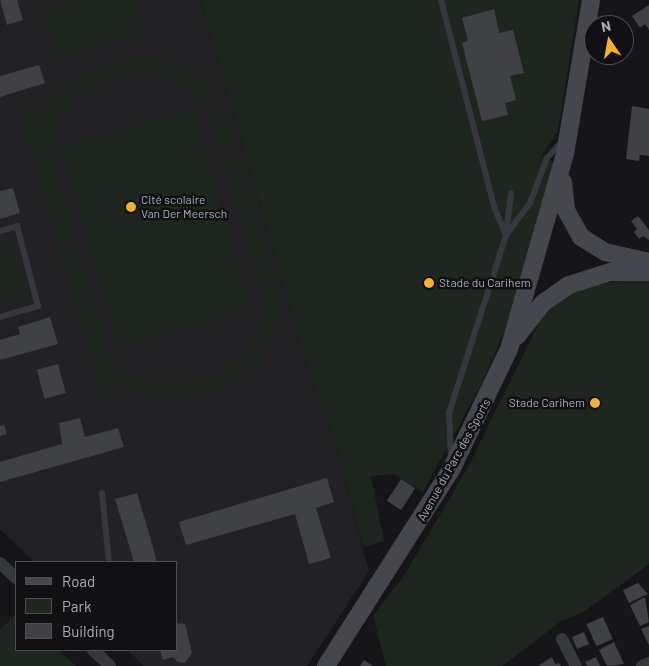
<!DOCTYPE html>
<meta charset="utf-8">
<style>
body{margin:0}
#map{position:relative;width:649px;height:666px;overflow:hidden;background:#161618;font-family:Barlow,sans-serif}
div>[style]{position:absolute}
.built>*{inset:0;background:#222225}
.green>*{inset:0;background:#1e261f;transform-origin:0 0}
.building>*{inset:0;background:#404145;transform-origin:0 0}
.lane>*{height:6px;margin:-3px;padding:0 3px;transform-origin:3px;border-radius:3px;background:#37383d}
.street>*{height:12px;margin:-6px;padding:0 6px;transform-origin:6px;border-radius:6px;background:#37383d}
.secondary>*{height:18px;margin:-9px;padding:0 9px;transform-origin:9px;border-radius:9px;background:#45474d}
.dots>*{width:14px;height:14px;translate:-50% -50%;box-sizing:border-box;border:2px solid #111113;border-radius:50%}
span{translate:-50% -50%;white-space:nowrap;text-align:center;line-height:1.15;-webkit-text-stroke:5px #111113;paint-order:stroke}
.poi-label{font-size:12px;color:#a8adb8}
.left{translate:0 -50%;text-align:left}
.right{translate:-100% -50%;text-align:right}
.street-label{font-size:12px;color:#a8adb8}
.legend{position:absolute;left:15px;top:561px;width:162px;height:90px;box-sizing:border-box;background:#111113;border:1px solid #4d4f55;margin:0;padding:6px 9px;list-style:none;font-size:15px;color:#a8adb8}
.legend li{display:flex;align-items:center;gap:10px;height:25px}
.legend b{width:25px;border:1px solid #4d4f55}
.north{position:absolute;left:584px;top:15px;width:50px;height:50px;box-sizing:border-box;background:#111113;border:1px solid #4d4f55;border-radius:50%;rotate:348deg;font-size:14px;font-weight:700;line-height:20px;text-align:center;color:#a8adb8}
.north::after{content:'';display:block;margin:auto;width:18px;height:22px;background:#f2b134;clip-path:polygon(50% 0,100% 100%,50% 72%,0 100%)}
</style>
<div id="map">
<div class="built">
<i style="clip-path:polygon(0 0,200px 0,300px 344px,337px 451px,369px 571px,307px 666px,144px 666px,127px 650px,176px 650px,176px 562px,34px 562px,0 529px)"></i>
</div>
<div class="green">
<i style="clip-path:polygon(70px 0,136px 0,145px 33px,57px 58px,42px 8px)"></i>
<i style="clip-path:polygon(200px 0,579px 0,558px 131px,542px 155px,555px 163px,538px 232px,503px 334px,482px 383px,423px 492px,394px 474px,371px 476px,384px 541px,363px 547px,337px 451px,300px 344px)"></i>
<i style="clip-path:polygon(evenodd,129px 59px,158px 59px,180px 66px,200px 77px,220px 100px,229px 120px,278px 288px,277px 326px,261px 359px,235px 381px,196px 397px,148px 397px,115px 380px,117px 389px,102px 393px,19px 110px,33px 106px,39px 124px,49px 104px,70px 82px,98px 67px,129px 59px,150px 74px,185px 86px,209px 113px,264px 297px,261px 328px,244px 354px,219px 372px,183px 383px,158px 383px,140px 378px,124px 368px,108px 350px,51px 160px,56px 123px,74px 99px,113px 78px,150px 74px)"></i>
<i style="left:193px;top:109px;width:209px;height:137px;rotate:74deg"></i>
<i style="clip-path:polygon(11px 240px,27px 294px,0 302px,0 243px)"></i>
<i style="clip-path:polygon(634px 279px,649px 281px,649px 564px,585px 611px,560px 622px,502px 666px,386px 666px,373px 616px,405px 574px,467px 469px,541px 319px,559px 300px,580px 287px)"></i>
<i style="clip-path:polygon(16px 614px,16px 650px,59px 650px,76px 666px,0 666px,0 630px)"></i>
</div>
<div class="building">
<i style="clip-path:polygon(0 0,17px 0,23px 20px,7px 25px)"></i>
<i style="clip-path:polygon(649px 5px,649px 30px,645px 24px,640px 28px,632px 16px)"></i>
<i style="clip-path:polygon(494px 9px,499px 33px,513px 30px,524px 73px,510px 76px,516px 100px,505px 103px,508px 115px,482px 121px,462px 43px,468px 41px,462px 18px)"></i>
<i style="clip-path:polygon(39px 65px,45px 83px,0 97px,0 76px)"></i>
<i style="clip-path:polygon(632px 106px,649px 109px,649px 156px,640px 155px,639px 161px,626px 159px)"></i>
<i style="clip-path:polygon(13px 188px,20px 213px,0 219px,0 191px)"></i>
<i style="clip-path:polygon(638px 216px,649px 230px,649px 240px,643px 236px,639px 239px,634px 232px,637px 229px,631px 221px)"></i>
<i style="clip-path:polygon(50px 317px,58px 344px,0 360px,0 340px,20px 334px,18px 327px)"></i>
<i style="left:58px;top:364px;width:30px;height:22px;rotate:75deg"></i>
<i style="clip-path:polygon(80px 418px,85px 437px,118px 428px,124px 447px,0 482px,0 462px,62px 444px,59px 423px)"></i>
<i style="clip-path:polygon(4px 425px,7px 434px,0 436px,0 426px)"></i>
<i style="clip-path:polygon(327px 478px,334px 502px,316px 508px,331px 558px,309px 564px,295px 514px,186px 545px,179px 522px)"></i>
<i style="left:401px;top:479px;width:17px;height:26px;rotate:33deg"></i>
<i style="clip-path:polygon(137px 493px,151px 540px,157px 562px,134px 562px,115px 499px)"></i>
<i style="clip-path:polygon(638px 583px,648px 594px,629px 603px,623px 590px)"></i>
<i style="clip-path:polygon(645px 597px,649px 622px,640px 626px,630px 605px)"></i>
<i style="left:603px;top:617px;width:24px;height:18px;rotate:66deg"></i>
<i style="clip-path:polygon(176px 623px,185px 624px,192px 653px,185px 663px,178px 662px,173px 657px,163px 660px,160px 650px,176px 650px)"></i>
<i style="clip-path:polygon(649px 626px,649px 645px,641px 629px)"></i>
<i style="left:584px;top:632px;width:13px;height:13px;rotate:67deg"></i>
<i style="clip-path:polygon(614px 642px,624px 664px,607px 666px,599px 650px)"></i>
<i style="clip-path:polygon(552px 657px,555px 664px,559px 663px,561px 666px,538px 666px)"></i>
<i style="clip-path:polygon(596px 657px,600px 666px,587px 666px,585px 662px)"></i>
<i style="clip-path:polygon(364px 660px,373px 666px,360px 666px)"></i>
</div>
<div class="lane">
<i style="left:441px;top:0;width:214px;rotate:75.6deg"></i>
<i style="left:494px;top:207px;width:30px;rotate:67deg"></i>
<i style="left:506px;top:235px;width:42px;rotate:-83.2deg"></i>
<i style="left:0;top:231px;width:18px;rotate:-16deg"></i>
<i style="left:17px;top:226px;width:83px;rotate:75.3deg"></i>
<i style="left:38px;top:306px;width:40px;rotate:164deg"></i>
<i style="left:451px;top:457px;width:44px;rotate:-92.6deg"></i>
<i style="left:449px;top:413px;width:187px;rotate:-72.2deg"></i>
<i style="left:506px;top:235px;width:40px;rotate:-53deg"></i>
<i style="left:530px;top:203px;width:48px;rotate:-69.3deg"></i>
<i style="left:547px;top:158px;width:24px;rotate:-48deg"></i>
<i style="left:102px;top:493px;width:69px;rotate:84.2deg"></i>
</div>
<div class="street">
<i style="left:0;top:563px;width:22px;rotate:43deg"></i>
<i style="left:562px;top:639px;width:30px;rotate:63deg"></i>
<i style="left:93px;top:650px;width:23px;rotate:43deg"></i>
<i style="left:642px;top:666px;width:8px;rotate:-23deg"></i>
</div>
<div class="secondary">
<i style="left:563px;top:182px;width:28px;rotate:84deg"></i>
<i style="left:566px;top:210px;width:31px;rotate:61deg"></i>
<i style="left:581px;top:237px;width:28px;rotate:32deg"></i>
<i style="left:605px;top:252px;width:45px;rotate:12.8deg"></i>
<i style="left:517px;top:336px;width:42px;rotate:-51.8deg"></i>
<i style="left:543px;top:303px;width:32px;rotate:-35deg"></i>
<i style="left:569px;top:285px;width:43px;rotate:-17.6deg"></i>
<i style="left:610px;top:272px;width:39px"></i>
<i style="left:326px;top:666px;width:235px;rotate:-57.5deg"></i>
<i style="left:452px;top:468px;width:132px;rotate:-64.4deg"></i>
<i style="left:509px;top:349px;width:203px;rotate:-74deg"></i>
<i style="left:565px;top:154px;width:156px;rotate:-80.4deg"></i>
</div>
<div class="dots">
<i style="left:131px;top:207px;background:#f2b134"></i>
<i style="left:429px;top:283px;background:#f2b134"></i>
<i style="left:595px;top:403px;background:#f2b134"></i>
</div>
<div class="poi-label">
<span class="left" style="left:141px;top:207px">Cité scolaire<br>Van Der Meersch</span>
<span class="left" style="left:439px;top:283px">Stade du Carihem</span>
<span class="right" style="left:585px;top:403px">Stade Carihem</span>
</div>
<div class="street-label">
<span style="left:454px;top:460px;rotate:-61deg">Avenue du Parc des Sports</span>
</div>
<ul class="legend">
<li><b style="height:6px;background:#45474d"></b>Road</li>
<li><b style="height:14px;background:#1e261f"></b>Park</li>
<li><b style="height:14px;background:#404145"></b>Building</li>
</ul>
<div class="north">N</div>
</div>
